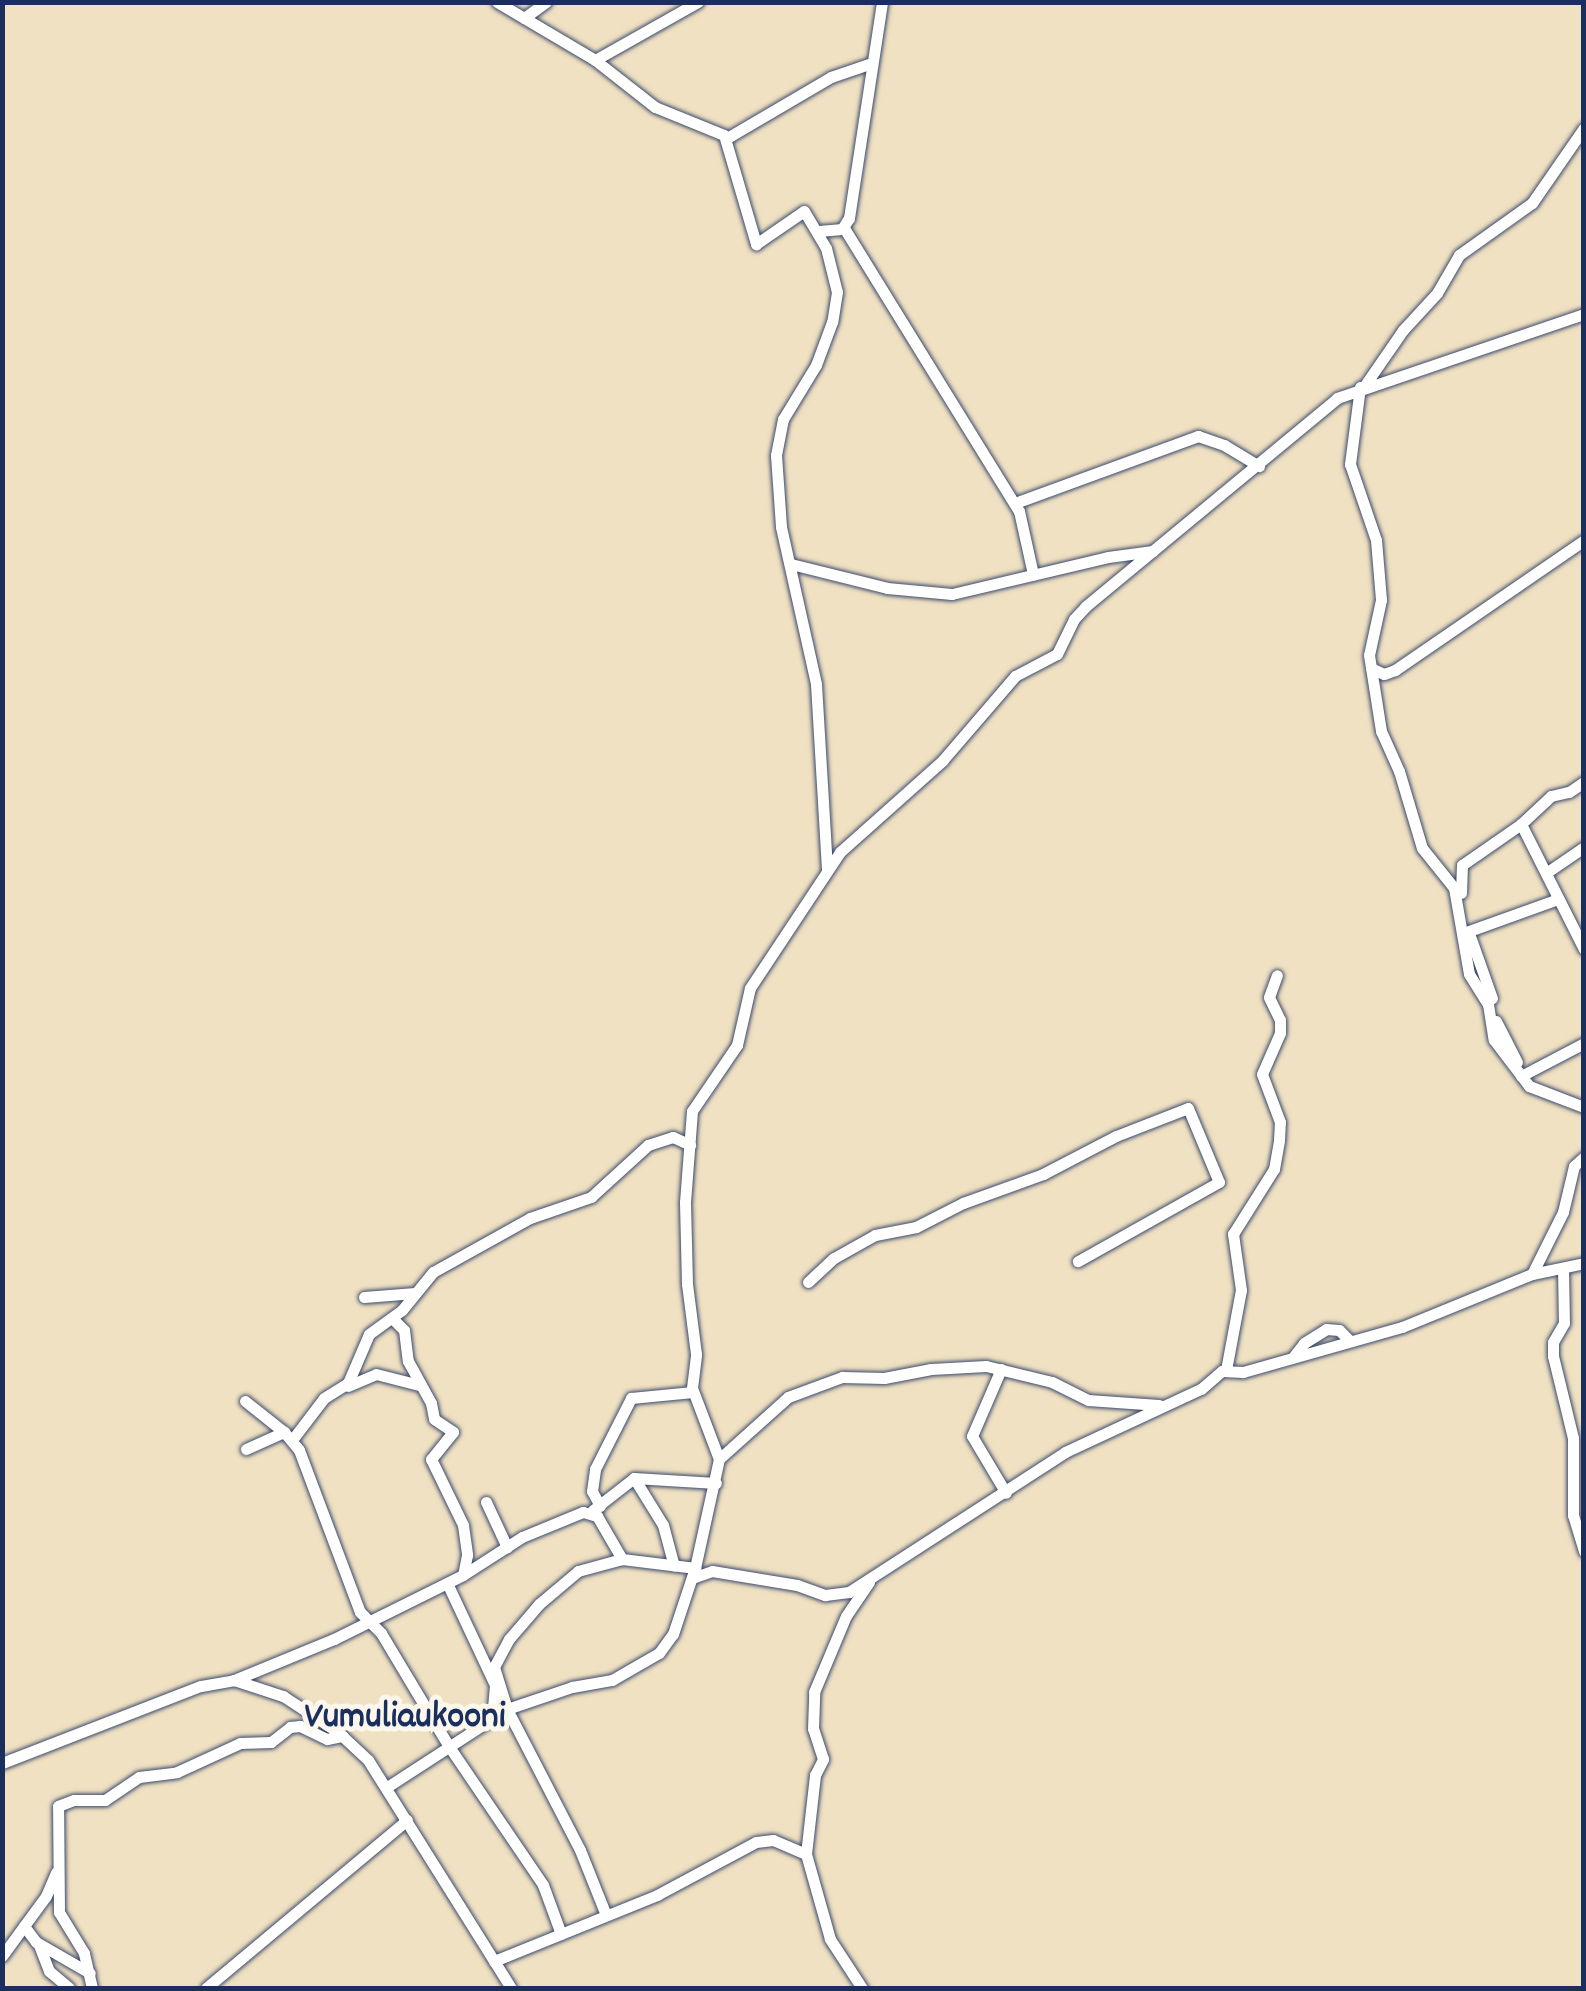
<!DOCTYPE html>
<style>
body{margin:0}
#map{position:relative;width:1586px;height:1991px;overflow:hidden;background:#f0e1c2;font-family:Dekko,sans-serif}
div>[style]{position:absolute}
.roads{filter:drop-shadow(0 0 2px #3b4a6d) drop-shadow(0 0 2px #3b4a6d)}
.minor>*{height:11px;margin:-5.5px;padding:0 5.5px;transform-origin:5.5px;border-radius:5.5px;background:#fff}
span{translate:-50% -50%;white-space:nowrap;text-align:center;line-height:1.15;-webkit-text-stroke:10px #fbf7ec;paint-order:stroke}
.quarter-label{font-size:38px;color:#1b2f5e;font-weight:700}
.frame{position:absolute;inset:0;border:5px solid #1b2f5e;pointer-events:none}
</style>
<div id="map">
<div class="roads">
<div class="minor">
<i style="left:497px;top:2px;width:114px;rotate:30.6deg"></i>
<i style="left:595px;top:60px;width:76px;rotate:38.1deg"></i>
<i style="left:655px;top:107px;width:74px;rotate:22.1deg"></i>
<i style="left:724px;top:135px;width:114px;rotate:73.6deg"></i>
<i style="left:756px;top:244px;width:58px;rotate:-34.5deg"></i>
<i style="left:804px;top:211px;width:43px;rotate:59.3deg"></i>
<i style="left:826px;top:248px;width:45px;rotate:76deg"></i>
<i style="left:837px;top:292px;width:30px;rotate:99deg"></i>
<i style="left:832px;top:322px;width:46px;rotate:110.4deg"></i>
<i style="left:816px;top:365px;width:63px;rotate:121.4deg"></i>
<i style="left:783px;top:419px;width:37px;rotate:101deg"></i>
<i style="left:776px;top:455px;width:72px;rotate:86deg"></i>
<i style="left:781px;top:527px;width:161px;rotate:77.4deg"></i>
<i style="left:816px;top:684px;width:187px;rotate:86.6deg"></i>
<i style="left:524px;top:18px;width:27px;rotate:-36deg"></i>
<i style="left:595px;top:60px;width:118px;rotate:-29.4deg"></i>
<i style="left:727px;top:138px;width:121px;rotate:-30.4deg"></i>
<i style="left:831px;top:77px;width:43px;rotate:-18.9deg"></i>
<i style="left:844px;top:228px;width:333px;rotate:58.3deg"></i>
<i style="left:1019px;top:511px;width:65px;rotate:77.5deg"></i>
<i style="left:819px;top:231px;width:23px;rotate:-5deg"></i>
<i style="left:842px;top:229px;width:13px;rotate:-58deg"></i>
<i style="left:849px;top:218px;width:219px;rotate:-81.3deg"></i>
<i style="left:1365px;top:385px;width:67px;rotate:-55.4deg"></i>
<i style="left:1403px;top:330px;width:50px;rotate:-47.4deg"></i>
<i style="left:1437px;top:293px;width:44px;rotate:-59.9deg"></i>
<i style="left:1459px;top:255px;width:90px;rotate:-35.5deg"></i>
<i style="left:1532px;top:203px;width:91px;rotate:-55.3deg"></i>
<i style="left:1360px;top:387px;width:78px;rotate:97.4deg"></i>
<i style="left:1350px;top:464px;width:80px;rotate:71.1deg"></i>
<i style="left:1376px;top:540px;width:60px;rotate:85.2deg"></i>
<i style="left:1381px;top:600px;width:56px;rotate:102.3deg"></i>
<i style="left:1369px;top:655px;width:77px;rotate:81deg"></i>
<i style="left:1381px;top:731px;width:44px;rotate:65.8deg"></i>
<i style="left:1399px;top:771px;width:80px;rotate:73.4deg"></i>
<i style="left:1422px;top:848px;width:51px;rotate:51.3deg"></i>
<i style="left:1454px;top:888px;width:87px;rotate:80.1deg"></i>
<i style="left:1469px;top:974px;width:36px;rotate:58deg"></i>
<i style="left:1488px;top:1004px;width:36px;rotate:81deg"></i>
<i style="left:1494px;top:1040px;width:58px;rotate:52.7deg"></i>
<i style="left:1529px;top:1086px;width:59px;rotate:20.9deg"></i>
<i style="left:1015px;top:503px;width:195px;rotate:-20.1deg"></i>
<i style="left:1198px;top:436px;width:28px;rotate:19deg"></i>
<i style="left:1224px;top:445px;width:41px;rotate:31deg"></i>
<i style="left:791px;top:564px;width:99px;rotate:14deg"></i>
<i style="left:887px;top:588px;width:65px;rotate:5.3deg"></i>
<i style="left:952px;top:594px;width:160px;rotate:-13.3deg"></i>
<i style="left:1108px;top:557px;width:45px;rotate:-7.6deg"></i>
<i style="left:1371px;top:668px;width:14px;rotate:25deg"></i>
<i style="left:1384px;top:674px;width:12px;rotate:-20deg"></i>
<i style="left:1395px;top:670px;width:229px;rotate:-34.5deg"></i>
<i style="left:1521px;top:824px;width:140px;rotate:63.3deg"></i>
<i style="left:1546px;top:873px;width:46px;rotate:-34.4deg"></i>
<i style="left:1461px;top:893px;width:28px;rotate:-88deg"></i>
<i style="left:1462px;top:865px;width:72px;rotate:-34.8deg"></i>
<i style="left:1521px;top:824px;width:41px;rotate:-43deg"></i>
<i style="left:1551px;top:796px;width:18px;rotate:-13deg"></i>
<i style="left:1569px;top:792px;width:18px;rotate:-34deg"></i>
<i style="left:1469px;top:931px;width:95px;rotate:-19.8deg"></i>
<i style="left:1470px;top:936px;width:66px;rotate:70.5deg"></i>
<i style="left:1496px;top:1021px;width:46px;rotate:62.9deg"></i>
<i style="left:1521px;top:1076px;width:71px;rotate:-27.6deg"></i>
<i style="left:1563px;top:1268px;width:55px;rotate:89deg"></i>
<i style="left:1564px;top:1323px;width:22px;rotate:120deg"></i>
<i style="left:1553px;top:1342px;width:14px;rotate:90deg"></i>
<i style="left:1553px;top:1356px;width:84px;rotate:76.3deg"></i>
<i style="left:1573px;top:1438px;width:77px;rotate:90deg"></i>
<i style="left:1573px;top:1515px;width:38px;rotate:73deg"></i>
<i style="left:1532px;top:1274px;width:69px;rotate:-63.4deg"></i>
<i style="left:1563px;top:1212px;width:47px;rotate:-76.6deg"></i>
<i style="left:1574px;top:1166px;width:13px;rotate:-42deg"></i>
<i style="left:808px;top:1282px;width:35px;rotate:-43deg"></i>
<i style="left:834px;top:1258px;width:47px;rotate:-29.3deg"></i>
<i style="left:875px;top:1235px;width:42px;rotate:-11deg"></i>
<i style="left:916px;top:1227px;width:53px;rotate:-27.1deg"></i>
<i style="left:963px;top:1203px;width:85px;rotate:-19.9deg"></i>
<i style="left:1043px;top:1174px;width:82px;rotate:-27.5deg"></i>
<i style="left:1116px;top:1136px;width:77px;rotate:-21.3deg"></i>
<i style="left:1188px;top:1108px;width:80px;rotate:67.3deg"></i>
<i style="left:1219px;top:1182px;width:162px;rotate:150.7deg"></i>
<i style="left:364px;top:1297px;width:51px;rotate:-4.5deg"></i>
<i style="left:392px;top:1318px;width:17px;rotate:45deg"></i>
<i style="left:404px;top:1330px;width:31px;rotate:83deg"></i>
<i style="left:408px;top:1361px;width:48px;rotate:61.3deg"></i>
<i style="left:431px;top:1403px;width:16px;rotate:79deg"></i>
<i style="left:434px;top:1419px;width:23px;rotate:34deg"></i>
<i style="left:453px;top:1432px;width:35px;rotate:129deg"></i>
<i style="left:431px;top:1459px;width:73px;rotate:64.1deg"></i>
<i style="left:463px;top:1525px;width:30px;rotate:82deg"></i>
<i style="left:467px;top:1555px;width:20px;rotate:101deg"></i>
<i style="left:1294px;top:1356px;width:16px;rotate:-52deg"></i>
<i style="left:1304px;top:1343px;width:26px;rotate:-32deg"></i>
<i style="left:1326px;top:1329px;width:13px;rotate:4deg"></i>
<i style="left:1339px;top:1330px;width:14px;rotate:45deg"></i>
<i style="left:1001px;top:1369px;width:73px;rotate:113.4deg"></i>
<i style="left:972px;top:1436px;width:66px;rotate:59.2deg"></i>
<i style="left:1226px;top:1370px;width:81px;rotate:-79.4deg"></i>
<i style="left:1241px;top:1290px;width:57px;rotate:-98.1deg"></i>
<i style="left:1233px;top:1234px;width:77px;rotate:-57.8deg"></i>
<i style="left:1274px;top:1169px;width:29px;rotate:-80deg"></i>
<i style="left:1279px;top:1140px;width:18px;rotate:-87deg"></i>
<i style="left:1280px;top:1122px;width:51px;rotate:-110.6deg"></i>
<i style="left:1262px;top:1074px;width:45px;rotate:-66.3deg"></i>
<i style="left:1280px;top:1033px;width:13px;rotate:-90deg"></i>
<i style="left:1280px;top:1020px;width:25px;rotate:-116deg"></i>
<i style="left:1269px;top:997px;width:23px;rotate:-70deg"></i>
<i style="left:348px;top:1386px;width:30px;rotate:-23deg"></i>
<i style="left:376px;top:1374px;width:44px;rotate:14.3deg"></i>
<i style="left:245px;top:1401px;width:50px;rotate:38.5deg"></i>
<i style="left:284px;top:1432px;width:23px;rotate:50deg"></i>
<i style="left:299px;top:1450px;width:173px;rotate:69.4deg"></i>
<i style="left:360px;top:1612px;width:30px;rotate:45deg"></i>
<i style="left:381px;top:1633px;width:131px;rotate:59.1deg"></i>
<i style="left:448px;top:1745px;width:169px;rotate:55.8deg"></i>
<i style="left:543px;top:1885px;width:52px;rotate:69.8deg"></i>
<i style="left:292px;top:1440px;width:53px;rotate:-52.7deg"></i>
<i style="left:324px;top:1398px;width:28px;rotate:-32deg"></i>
<i style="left:348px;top:1383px;width:53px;rotate:-66.8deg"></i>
<i style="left:369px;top:1334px;width:41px;rotate:-36deg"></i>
<i style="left:402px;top:1310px;width:49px;rotate:-50.8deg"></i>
<i style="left:433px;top:1272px;width:111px;rotate:-29.1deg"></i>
<i style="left:530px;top:1218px;width:65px;rotate:-19deg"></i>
<i style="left:591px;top:1197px;width:77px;rotate:-42.4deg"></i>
<i style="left:648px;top:1145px;width:26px;rotate:-18deg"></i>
<i style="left:673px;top:1137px;width:19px;rotate:25deg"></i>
<i style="left:246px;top:1449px;width:42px;rotate:-24.1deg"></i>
<i style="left:719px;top:1459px;width:93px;rotate:-41.9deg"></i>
<i style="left:788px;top:1397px;width:58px;rotate:-20.3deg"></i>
<i style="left:842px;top:1377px;width:42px;rotate:1.4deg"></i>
<i style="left:884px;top:1378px;width:48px;rotate:-10.8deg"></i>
<i style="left:931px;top:1369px;width:55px;rotate:-3.1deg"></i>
<i style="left:986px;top:1366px;width:68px;rotate:13.6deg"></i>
<i style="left:1052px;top:1382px;width:40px;rotate:26.6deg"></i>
<i style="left:1088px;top:1400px;width:71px;rotate:4deg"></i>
<i style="left:634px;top:1478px;width:55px;rotate:58.3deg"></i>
<i style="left:663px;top:1525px;width:42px;rotate:75deg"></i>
<i style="left:486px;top:1502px;width:50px;rotate:65deg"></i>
<i style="left:600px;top:1506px;width:17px;rotate:-118deg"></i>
<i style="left:592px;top:1491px;width:22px;rotate:-82deg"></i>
<i style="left:595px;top:1469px;width:80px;rotate:-63.1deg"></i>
<i style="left:631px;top:1398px;width:62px;rotate:-5.5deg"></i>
<i style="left:593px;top:1510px;width:52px;rotate:-38deg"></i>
<i style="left:634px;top:1478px;width:82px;rotate:3.5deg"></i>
<i style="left:692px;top:1578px;width:21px;rotate:-19deg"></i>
<i style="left:712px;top:1571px;width:86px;rotate:9.4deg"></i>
<i style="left:797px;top:1585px;width:30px;rotate:20deg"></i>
<i style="left:825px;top:1595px;width:24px;rotate:-7deg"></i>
<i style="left:849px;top:1592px;width:257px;rotate:-32.9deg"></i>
<i style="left:1065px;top:1452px;width:150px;rotate:-24.9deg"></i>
<i style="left:1201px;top:1389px;width:28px;rotate:-41deg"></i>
<i style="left:1222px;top:1371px;width:21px;rotate:3deg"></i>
<i style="left:1243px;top:1372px;width:165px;rotate:-15.8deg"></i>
<i style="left:1402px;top:1327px;width:140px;rotate:-22.2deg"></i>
<i style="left:1532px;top:1274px;width:53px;rotate:-11.9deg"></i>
<i style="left:447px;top:1583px;width:113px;rotate:64.8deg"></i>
<i style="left:495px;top:1685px;width:32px;rotate:95deg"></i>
<i style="left:234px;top:1680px;width:108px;rotate:-22.3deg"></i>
<i style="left:334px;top:1639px;width:144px;rotate:-26.4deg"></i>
<i style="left:463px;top:1575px;width:70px;rotate:-32.8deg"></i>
<i style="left:522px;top:1537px;width:66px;rotate:-22.3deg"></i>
<i style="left:583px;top:1512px;width:15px;rotate:16deg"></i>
<i style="left:597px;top:1516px;width:50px;rotate:59.8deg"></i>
<i style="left:2px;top:1763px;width:213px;rotate:-21.2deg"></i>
<i style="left:201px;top:1686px;width:34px;rotate:-10deg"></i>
<i style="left:234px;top:1680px;width:52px;rotate:18.1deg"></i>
<i style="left:283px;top:1696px;width:66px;rotate:33.2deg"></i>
<i style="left:338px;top:1732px;width:41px;rotate:43deg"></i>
<i style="left:368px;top:1760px;width:269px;rotate:57.9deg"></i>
<i style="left:387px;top:1787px;width:143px;rotate:-33deg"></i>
<i style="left:507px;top:1709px;width:69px;rotate:-18.7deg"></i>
<i style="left:572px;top:1687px;width:41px;rotate:-9.9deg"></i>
<i style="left:612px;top:1680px;width:54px;rotate:-29.9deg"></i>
<i style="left:659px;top:1653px;width:24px;rotate:-54deg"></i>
<i style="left:673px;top:1634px;width:70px;rotate:-71.6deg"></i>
<i style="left:695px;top:1568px;width:112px;rotate:-77.6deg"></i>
<i style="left:719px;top:1459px;width:76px;rotate:-110.8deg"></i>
<i style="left:692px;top:1388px;width:34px;rotate:-83deg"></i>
<i style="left:696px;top:1354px;width:71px;rotate:-97.3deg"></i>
<i style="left:687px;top:1284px;width:82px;rotate:-91.4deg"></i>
<i style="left:685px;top:1202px;width:91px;rotate:-85.6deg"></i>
<i style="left:692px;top:1111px;width:80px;rotate:-55.7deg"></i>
<i style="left:737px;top:1045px;width:58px;rotate:-77.2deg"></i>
<i style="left:750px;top:988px;width:163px;rotate:-56.5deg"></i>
<i style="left:840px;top:852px;width:137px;rotate:-41.7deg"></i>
<i style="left:942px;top:761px;width:112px;rotate:-49.3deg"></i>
<i style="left:1015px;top:676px;width:47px;rotate:-27.6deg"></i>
<i style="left:1057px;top:654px;width:39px;rotate:-64deg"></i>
<i style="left:1074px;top:619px;width:18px;rotate:-47deg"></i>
<i style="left:1086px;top:606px;width:326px;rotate:-39.6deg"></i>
<i style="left:1337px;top:398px;width:261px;rotate:-18.8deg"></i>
<i style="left:806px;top:1854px;width:80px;rotate:-83.5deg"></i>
<i style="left:815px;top:1775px;width:18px;rotate:-63deg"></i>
<i style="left:823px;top:1759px;width:32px;rotate:-108deg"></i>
<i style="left:813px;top:1729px;width:37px;rotate:-88deg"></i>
<i style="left:814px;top:1692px;width:82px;rotate:-67.2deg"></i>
<i style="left:846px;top:1616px;width:41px;rotate:-55.9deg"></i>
<i style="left:606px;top:1915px;width:70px;rotate:-111.8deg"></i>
<i style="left:580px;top:1850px;width:159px;rotate:-117.4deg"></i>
<i style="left:507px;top:1709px;width:44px;rotate:-107.2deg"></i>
<i style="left:494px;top:1667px;width:32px;rotate:-62deg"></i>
<i style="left:509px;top:1639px;width:46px;rotate:-49.4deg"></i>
<i style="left:539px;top:1604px;width:51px;rotate:-40.2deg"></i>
<i style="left:578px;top:1571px;width:46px;rotate:-15.3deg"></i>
<i style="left:622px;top:1559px;width:74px;rotate:7deg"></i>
<i style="left:24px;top:1926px;width:20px;rotate:53deg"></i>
<i style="left:36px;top:1942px;width:62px;rotate:29.9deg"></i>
<i style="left:39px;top:1945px;width:28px;rotate:69deg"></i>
<i style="left:49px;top:1971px;width:26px;rotate:40deg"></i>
<i style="left:2px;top:1956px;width:74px;rotate:-53.7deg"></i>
<i style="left:46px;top:1896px;width:26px;rotate:-67deg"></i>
<i style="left:494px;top:1961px;width:176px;rotate:-22deg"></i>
<i style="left:657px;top:1895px;width:112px;rotate:-28.2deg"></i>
<i style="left:756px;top:1842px;width:17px;rotate:-7deg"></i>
<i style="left:773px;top:1840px;width:36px;rotate:23deg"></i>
<i style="left:806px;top:1854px;width:88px;rotate:74.2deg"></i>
<i style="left:830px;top:1939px;width:59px;rotate:56.9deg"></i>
<i style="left:92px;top:1988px;width:36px;rotate:-103deg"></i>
<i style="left:84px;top:1953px;width:48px;rotate:-121.4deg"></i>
<i style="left:59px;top:1912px;width:106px;rotate:-90.5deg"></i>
<i style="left:58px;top:1806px;width:17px;rotate:-21deg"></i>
<i style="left:74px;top:1800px;width:31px"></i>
<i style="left:105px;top:1800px;width:41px;rotate:-34.1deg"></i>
<i style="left:139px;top:1777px;width:38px;rotate:-7deg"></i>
<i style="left:177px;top:1772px;width:69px;rotate:-24.7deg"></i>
<i style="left:240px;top:1743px;width:31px;rotate:-2deg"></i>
<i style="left:271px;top:1742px;width:24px;rotate:-38deg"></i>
<i style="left:290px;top:1727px;width:10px;rotate:-6deg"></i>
<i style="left:300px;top:1726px;width:30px;rotate:26deg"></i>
<i style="left:327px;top:1739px;width:16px;rotate:-11deg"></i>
<i style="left:206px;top:1988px;width:262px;rotate:-39.9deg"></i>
</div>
</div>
<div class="quarter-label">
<span style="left:405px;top:1719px">Vumuliaukooni</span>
</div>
<div class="frame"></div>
</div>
